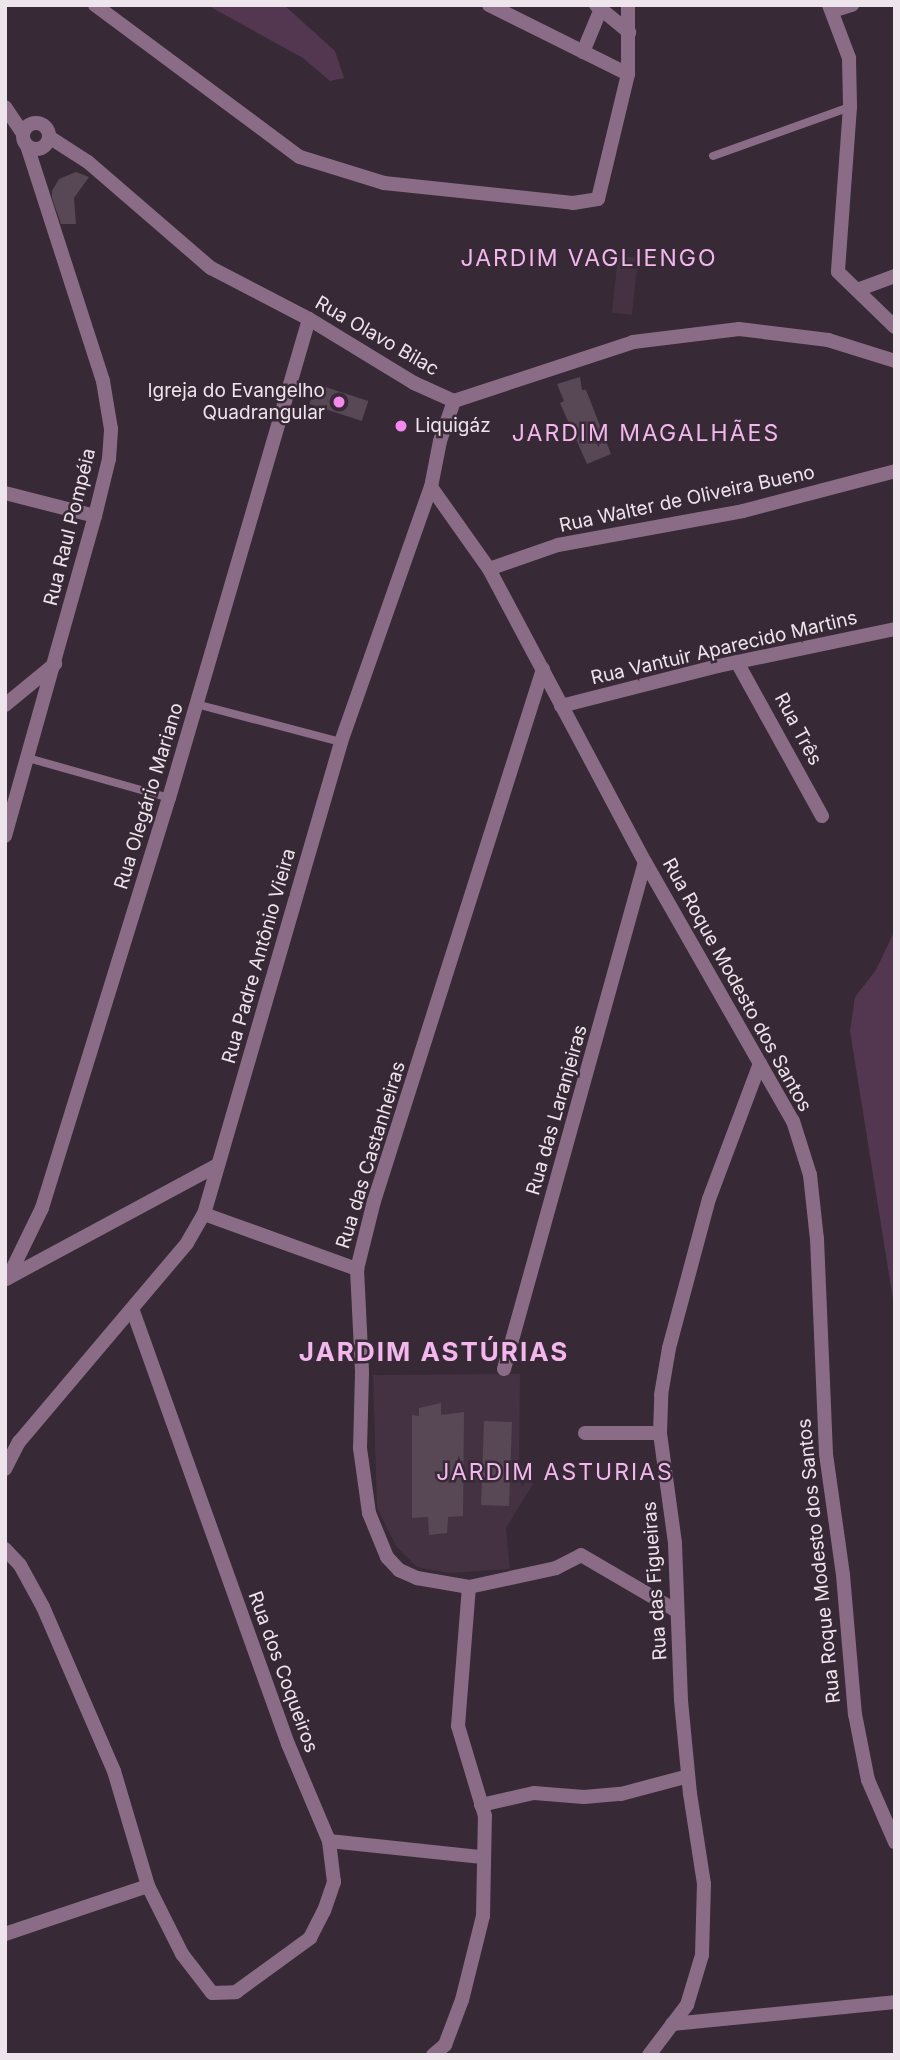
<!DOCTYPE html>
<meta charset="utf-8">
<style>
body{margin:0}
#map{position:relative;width:900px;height:2060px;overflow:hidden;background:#372935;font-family:Inter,sans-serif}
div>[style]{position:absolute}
.built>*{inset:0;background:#443242;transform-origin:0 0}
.green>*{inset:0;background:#533751}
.building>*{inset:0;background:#584856;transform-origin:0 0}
.lane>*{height:8px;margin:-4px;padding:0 4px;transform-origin:4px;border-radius:4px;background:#8a6c87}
.street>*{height:14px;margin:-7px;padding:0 7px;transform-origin:7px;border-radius:7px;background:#8a6c87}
.street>.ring{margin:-7px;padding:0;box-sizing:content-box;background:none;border:14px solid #8a6c87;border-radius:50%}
.dots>*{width:19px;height:19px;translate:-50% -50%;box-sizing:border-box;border:4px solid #372935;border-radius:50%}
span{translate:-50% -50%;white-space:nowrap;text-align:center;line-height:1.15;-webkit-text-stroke:5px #372935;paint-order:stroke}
.street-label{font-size:19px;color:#eee4ec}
.poi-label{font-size:19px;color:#eee4ec}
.right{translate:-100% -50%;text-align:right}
.left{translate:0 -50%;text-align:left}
.quarter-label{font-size:23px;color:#f3b7ee;letter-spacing:2px}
.district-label{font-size:26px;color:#f3b7ee;font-weight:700;letter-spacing:2px}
.frame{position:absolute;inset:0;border:7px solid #eee4ec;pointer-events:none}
</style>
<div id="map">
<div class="built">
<i style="left:618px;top:256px;width:20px;height:57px;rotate:6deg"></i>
<i style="clip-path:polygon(520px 1374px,519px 1461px,533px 1484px,506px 1528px,510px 1569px,449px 1573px,417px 1567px,396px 1546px,377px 1508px,373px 1375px)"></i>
</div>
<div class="green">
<i style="clip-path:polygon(207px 5px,284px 5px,335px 51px,344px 78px,330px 81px,303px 58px)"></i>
<i style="clip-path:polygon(895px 930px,895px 1312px,850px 1031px,855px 997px,876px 970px)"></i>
</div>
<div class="building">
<i style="clip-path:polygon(76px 172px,89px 177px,74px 198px,76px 224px,61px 224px,52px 198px,52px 191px,59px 179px)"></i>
<i style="clip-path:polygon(580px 377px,582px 390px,586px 390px,611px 454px,587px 464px,560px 403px,564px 401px,557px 384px)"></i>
<i style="left:316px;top:384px;width:55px;height:21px;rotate:18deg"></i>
<i style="clip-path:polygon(441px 1403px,441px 1415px,464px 1412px,463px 1516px,448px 1517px,447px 1533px,429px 1535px,428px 1517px,412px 1518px,412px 1415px,419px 1416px,419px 1408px)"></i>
<i style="left:484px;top:1421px;width:28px;height:84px;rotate:2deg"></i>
</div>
<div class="lane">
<i style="left:713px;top:156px;width:145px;rotate:-19.7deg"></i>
<i style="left:196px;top:704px;width:150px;rotate:14.7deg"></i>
<i style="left:28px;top:758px;width:147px;rotate:15.8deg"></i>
</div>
<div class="street">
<i style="left:95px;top:5px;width:255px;rotate:36.6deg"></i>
<i style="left:300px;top:157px;width:88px;rotate:17.2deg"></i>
<i style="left:384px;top:183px;width:190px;rotate:6deg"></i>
<i style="left:573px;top:203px;width:25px;rotate:-9deg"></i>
<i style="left:598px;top:199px;width:129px;rotate:-76.5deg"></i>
<i style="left:628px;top:74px;width:69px;rotate:-90deg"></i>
<i style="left:489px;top:5px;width:155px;rotate:26.4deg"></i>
<i style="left:596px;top:5px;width:43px;rotate:39.3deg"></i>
<i style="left:829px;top:5px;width:57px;rotate:69.3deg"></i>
<i style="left:849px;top:58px;width:49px;rotate:88.8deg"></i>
<i style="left:850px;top:107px;width:165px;rotate:94.2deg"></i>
<i style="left:838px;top:272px;width:79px;rotate:44deg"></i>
<i style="left:832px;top:11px;width:21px;rotate:-17deg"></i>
<i style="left:583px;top:52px;width:44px;rotate:-67.5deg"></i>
<i style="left:5px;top:107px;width:32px;rotate:56deg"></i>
<i class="ring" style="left:23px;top:123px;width:12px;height:12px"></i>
<i style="left:49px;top:137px;width:46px;rotate:32.7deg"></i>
<i style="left:88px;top:162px;width:162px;rotate:40.8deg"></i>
<i style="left:211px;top:268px;width:110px;rotate:27.5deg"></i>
<i style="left:309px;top:319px;width:123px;rotate:31.4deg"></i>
<i style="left:414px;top:383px;width:44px;rotate:24.2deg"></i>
<i style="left:454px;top:401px;width:188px;rotate:-18.2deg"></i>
<i style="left:633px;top:342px;width:107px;rotate:-7deg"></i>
<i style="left:739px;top:329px;width:90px;rotate:7deg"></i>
<i style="left:828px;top:340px;width:70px;rotate:17.4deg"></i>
<i style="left:857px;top:290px;width:40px;rotate:-20.2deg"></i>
<i style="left:431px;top:487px;width:100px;rotate:54.7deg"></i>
<i style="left:489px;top:569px;width:332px;rotate:62deg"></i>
<i style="left:645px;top:862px;width:298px;rotate:60.3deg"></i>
<i style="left:793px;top:1121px;width:57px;rotate:72.5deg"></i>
<i style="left:810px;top:1175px;width:64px;rotate:83.8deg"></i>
<i style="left:817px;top:1239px;width:215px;rotate:87.6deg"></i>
<i style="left:826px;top:1454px;width:122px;rotate:82deg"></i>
<i style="left:843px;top:1575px;width:140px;rotate:85.1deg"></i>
<i style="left:855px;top:1714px;width:67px;rotate:78.9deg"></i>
<i style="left:868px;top:1780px;width:68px;rotate:66.5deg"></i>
<i style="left:5px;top:493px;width:93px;rotate:14.3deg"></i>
<i style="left:489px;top:569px;width:73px;rotate:-19.2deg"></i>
<i style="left:558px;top:545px;width:188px;rotate:-10.4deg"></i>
<i style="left:743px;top:511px;width:157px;rotate:-14.7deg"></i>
<i style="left:737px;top:662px;width:176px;rotate:61.1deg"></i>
<i style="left:543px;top:669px;width:558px;rotate:107.62deg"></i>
<i style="left:374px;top:1201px;width:70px;rotate:104deg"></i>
<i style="left:357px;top:1269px;width:104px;rotate:87.2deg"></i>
<i style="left:362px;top:1373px;width:75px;rotate:91.5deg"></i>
<i style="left:360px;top:1448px;width:66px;rotate:82.1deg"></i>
<i style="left:369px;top:1513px;width:48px;rotate:67.8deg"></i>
<i style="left:387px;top:1557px;width:18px;rotate:47deg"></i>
<i style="left:399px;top:1570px;width:20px;rotate:24deg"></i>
<i style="left:417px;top:1578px;width:53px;rotate:9.8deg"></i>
<i style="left:469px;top:1587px;width:89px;rotate:-12.3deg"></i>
<i style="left:556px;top:1568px;width:28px;rotate:-27deg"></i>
<i style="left:581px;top:1555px;width:111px;rotate:30.3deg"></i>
<i style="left:5px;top:705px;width:65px;rotate:-39.4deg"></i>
<i style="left:561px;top:706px;width:162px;rotate:-14.3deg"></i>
<i style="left:718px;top:666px;width:181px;rotate:-11.8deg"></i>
<i style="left:5px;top:836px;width:332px;rotate:-74.3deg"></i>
<i style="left:95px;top:516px;width:59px;rotate:-76.2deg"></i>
<i style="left:109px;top:459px;width:30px;rotate:-86deg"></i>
<i style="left:111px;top:429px;width:49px;rotate:-99.5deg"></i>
<i style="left:103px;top:381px;width:247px;rotate:-107.9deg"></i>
<i style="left:204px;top:1214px;width:163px;rotate:19.8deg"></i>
<i style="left:8px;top:1278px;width:78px;rotate:-64.1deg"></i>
<i style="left:42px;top:1208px;width:429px;rotate:-72.8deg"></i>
<i style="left:169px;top:798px;width:499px;rotate:-73.7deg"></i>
<i style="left:6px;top:1279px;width:241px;rotate:-28.3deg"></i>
<i style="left:504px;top:1369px;width:526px;rotate:-74.46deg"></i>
<i style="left:585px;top:1433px;width:75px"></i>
<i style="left:5px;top:1469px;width:30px;rotate:-63deg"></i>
<i style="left:19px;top:1442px;width:260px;rotate:-49.8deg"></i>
<i style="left:187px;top:1243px;width:34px;rotate:-60deg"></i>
<i style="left:204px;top:1214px;width:491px;rotate:-73.8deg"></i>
<i style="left:341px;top:742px;width:270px;rotate:-70.6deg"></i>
<i style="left:431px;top:487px;width:47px;rotate:-78.9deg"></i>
<i style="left:440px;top:441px;width:42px;rotate:-70.7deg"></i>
<i style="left:5px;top:1549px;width:22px;rotate:47deg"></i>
<i style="left:20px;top:1565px;width:48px;rotate:61.3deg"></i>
<i style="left:43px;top:1607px;width:179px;rotate:66.6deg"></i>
<i style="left:114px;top:1771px;width:120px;rotate:73.5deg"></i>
<i style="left:148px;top:1886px;width:76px;rotate:63.4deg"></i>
<i style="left:182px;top:1954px;width:49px;rotate:52.4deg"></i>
<i style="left:212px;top:1993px;width:24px;rotate:-2deg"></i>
<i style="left:236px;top:1992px;width:92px;rotate:-36.1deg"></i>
<i style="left:310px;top:1938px;width:30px;rotate:-63deg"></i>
<i style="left:324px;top:1911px;width:31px;rotate:-71deg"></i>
<i style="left:334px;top:1882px;width:41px;rotate:-97deg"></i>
<i style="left:329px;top:1841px;width:105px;rotate:-112.9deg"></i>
<i style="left:288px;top:1744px;width:462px;rotate:-109.7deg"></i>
<i style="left:481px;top:1805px;width:54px;rotate:-12.8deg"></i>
<i style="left:534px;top:1793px;width:50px;rotate:4.6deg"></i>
<i style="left:584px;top:1797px;width:37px;rotate:-5deg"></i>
<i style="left:621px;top:1794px;width:69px;rotate:-15deg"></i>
<i style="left:329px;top:1841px;width:154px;rotate:6deg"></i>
<i style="left:5px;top:1934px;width:151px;rotate:-18.6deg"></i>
<i style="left:672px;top:2024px;width:224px;rotate:-5.6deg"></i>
<i style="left:433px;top:2055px;width:16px;rotate:-40deg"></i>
<i style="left:445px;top:2045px;width:48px;rotate:-69.3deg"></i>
<i style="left:462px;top:2000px;width:87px;rotate:-76deg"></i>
<i style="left:483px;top:1916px;width:100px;rotate:-88.9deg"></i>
<i style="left:485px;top:1816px;width:94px;rotate:-106.7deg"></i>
<i style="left:458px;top:1726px;width:139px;rotate:-85.5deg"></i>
<i style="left:649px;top:2055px;width:63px;rotate:-52.8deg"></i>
<i style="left:687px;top:2005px;width:52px;rotate:-73.3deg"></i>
<i style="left:702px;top:1955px;width:71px;rotate:-88.4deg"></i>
<i style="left:704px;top:1884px;width:91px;rotate:-98.8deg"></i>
<i style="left:690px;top:1794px;width:94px;rotate:-95.5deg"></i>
<i style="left:681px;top:1700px;width:157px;rotate:-92.2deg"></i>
<i style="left:675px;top:1543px;width:111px;rotate:-97.8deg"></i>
<i style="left:660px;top:1433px;width:38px;rotate:-88deg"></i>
<i style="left:661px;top:1395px;width:48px;rotate:-80.3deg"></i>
<i style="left:669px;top:1348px;width:154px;rotate:-75deg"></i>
<i style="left:709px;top:1199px;width:145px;rotate:-69.4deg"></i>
</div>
<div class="dots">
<i style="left:339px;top:402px;background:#f589ee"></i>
<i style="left:401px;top:426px;background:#f589ee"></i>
</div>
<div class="street-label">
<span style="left:377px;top:336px;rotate:30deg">Rua Olavo Bilac</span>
<span style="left:687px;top:499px;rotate:-12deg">Rua Walter de Oliveira Bueno</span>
<span style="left:70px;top:527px;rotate:-76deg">Rua Raul Pompéia</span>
<span style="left:724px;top:648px;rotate:-13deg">Rua Vantuir Aparecido Martins</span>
<span style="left:798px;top:729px;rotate:62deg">Rua Três</span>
<span style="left:149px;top:796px;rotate:-73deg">Rua Olegário Mariano</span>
<span style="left:259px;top:956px;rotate:-74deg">Rua Padre Antônio Vieira</span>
<span style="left:737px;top:985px;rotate:61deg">Rua Roque Modesto dos Santos</span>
<span style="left:557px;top:1110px;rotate:-74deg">Rua das Laranjeiras</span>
<span style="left:371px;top:1155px;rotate:-73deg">Rua das Castanheiras</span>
<span style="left:819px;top:1561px;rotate:-96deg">Rua Roque Modesto dos Santos</span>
<span style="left:655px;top:1581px;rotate:-94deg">Rua das Figueiras</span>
<span style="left:283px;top:1672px;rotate:70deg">Rua dos Coqueiros</span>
</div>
<div class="poi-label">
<span class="right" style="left:325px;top:402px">Igreja do Evangelho<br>Quadrangular</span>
<span class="left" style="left:415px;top:426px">Liquigáz</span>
</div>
<div class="quarter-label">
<span style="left:589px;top:258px">JARDIM VAGLIENGO</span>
<span style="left:646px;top:433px">JARDIM MAGALHÃES</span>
<span style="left:555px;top:1472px">JARDIM ASTURIAS</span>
</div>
<div class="district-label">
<span style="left:434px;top:1352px">JARDIM ASTÚRIAS</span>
</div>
<div class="frame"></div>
</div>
